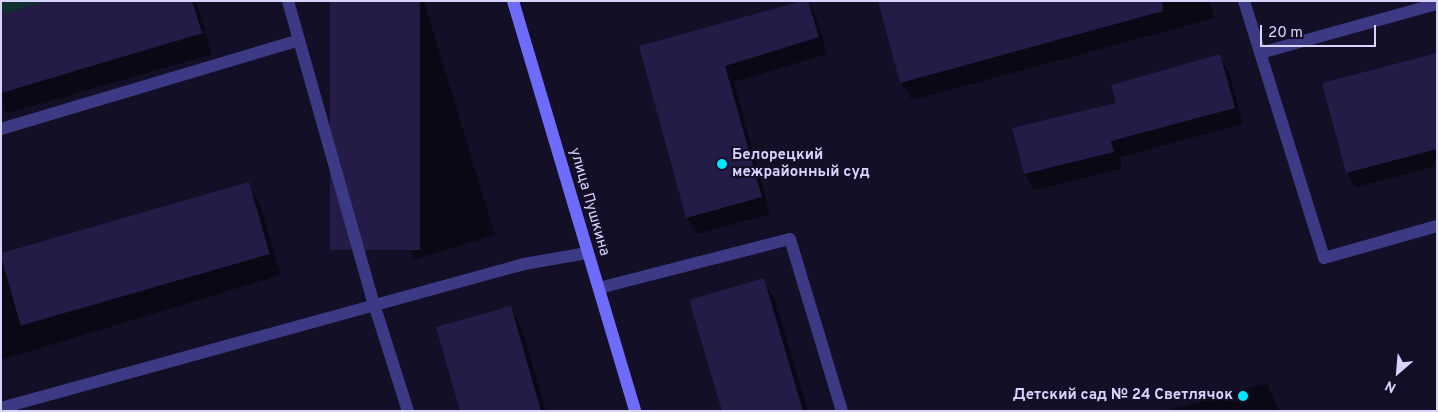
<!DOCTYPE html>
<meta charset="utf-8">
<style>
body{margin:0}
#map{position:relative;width:1438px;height:412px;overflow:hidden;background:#130f26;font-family:Overpass,sans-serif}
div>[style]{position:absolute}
.green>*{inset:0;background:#12302f}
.shadow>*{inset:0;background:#0007;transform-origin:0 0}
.building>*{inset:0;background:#241b47;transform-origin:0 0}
.service>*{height:12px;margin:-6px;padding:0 6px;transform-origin:6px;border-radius:6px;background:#3d3a85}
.minor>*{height:12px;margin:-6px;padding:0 6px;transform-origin:6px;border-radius:6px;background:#3d3a85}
.secondary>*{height:12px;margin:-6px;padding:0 6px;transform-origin:6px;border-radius:6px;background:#6f6bff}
.dots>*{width:14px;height:14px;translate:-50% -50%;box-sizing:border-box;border:2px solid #130f26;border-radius:50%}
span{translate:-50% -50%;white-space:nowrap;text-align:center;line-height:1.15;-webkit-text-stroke:4px #130f26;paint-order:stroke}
.poi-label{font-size:15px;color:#d9d4ff;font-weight:700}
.left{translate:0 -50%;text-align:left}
.right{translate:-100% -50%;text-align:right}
.street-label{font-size:15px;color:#d9d4ff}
.frame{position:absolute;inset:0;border:2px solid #d9d4ff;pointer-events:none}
.north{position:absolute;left:1373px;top:347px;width:50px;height:50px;-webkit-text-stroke:4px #130f26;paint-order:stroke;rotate:207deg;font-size:14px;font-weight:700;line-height:20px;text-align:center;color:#d9d4ff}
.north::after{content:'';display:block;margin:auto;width:18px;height:22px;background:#d9d4ff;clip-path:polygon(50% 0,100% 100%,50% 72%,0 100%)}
.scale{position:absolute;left:1260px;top:25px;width:116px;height:22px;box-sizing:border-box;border:2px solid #d9d4ff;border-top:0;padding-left:6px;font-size:15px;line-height:18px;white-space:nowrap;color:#d9d4ff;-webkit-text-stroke:4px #130f26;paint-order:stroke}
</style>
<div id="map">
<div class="green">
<i style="clip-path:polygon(1px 1px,47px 1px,1px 15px)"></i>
</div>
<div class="shadow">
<i style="clip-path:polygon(51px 1px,196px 1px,205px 30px,1px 92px)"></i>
<i style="clip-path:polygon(331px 1px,424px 1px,495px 235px,415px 259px,403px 238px)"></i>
<i style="clip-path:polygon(807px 1px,816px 17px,827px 54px,734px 82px,770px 214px,697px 234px,687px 218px,640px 47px)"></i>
<i style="clip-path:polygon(879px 1px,1210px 1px,1215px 18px,912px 100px,901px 82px)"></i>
<i style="left:206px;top:33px;width:22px;height:214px;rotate:74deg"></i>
<i style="clip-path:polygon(1437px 54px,1437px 166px,1356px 187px,1347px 173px,1323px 84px)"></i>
<i style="clip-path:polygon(1219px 56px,1229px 72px,1243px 124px,1120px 157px,1122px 168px,1034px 190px,1025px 173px,1118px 103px)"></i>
<i style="clip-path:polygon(248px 184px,260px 205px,281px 275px,1px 360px,1px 258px)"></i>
<i style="clip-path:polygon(763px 279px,775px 300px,808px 411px,723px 411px)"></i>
<i style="clip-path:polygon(510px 307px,522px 328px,546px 411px,462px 411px)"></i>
<i style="clip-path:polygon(1267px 383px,1279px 411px,1167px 411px)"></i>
</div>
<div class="building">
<i style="clip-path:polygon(47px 1px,192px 1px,202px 33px,1px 93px,1px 15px)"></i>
<i style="left:330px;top:1px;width:90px;height:249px"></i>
<i style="clip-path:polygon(802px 1px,808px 1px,819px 37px,725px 66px,762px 197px,686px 218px,639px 46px)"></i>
<i style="clip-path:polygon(878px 1px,1162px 1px,1163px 11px,900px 83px)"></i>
<i style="clip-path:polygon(1437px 53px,1437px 149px,1346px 173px,1322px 83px)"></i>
<i style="clip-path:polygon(1220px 54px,1235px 108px,1111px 141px,1114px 152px,1024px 174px,1012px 128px,1116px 103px,1111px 85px)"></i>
<i style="left:249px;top:182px;width:75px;height:259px;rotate:74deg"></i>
<i style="clip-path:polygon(764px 278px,803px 411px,722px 411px,689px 300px)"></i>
<i style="clip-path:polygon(511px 306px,541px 411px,460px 411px,436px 327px)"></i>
</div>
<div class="service">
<i style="left:288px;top:1px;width:315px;rotate:74.2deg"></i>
<i style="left:374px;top:304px;width:112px;rotate:72.4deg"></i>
<i style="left:1244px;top:1px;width:269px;rotate:72.7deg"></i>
<i style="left:1260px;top:53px;width:184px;rotate:-15.5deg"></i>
<i style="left:1px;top:129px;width:311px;rotate:-16.6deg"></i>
<i style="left:599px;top:288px;width:197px;rotate:-14.4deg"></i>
<i style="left:790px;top:239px;width:180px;rotate:73.2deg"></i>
<i style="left:1px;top:408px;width:542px;rotate:-15.39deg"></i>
<i style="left:524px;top:264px;width:64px;rotate:-9.9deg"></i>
</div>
<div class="minor">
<i style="left:1324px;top:258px;width:117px;rotate:-15.8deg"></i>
</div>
<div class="secondary">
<i style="left:513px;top:1px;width:428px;rotate:73.4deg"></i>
</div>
<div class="dots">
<i style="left:722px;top:164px;background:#00e5ff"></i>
<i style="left:1243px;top:396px;background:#00e5ff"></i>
</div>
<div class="poi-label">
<span class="left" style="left:732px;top:164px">Белорецкий<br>межрайонный суд</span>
<span class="right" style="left:1233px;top:396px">Детский сад № 24 Светлячок</span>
</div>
<div class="street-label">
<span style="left:589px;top:202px;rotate:74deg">улица Пушкина</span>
</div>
<div class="frame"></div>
<div class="north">N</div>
<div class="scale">20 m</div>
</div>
